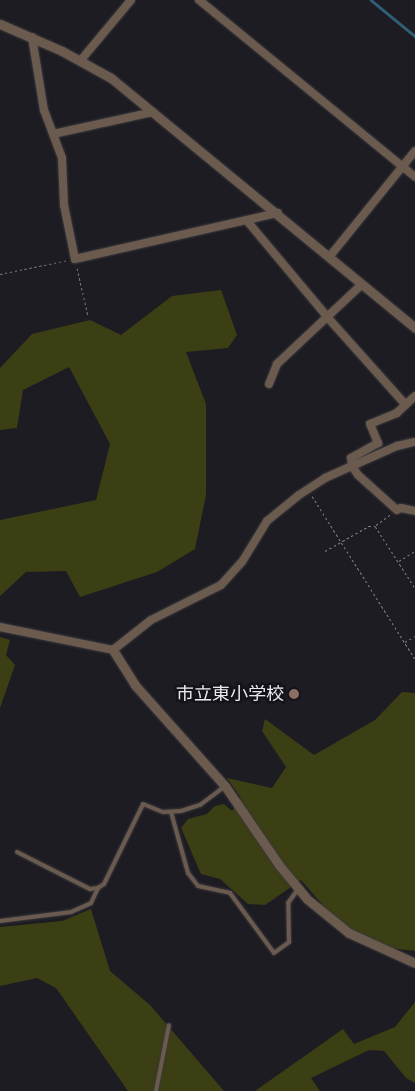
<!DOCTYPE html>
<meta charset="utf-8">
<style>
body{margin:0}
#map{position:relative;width:415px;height:1091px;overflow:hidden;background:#1d1c22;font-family:Cabin,"Noto Sans JP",sans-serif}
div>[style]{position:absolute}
.green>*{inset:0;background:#3c3e14}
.stream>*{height:2.5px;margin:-1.25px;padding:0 1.25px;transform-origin:1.25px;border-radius:1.25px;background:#2f5f76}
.path>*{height:1px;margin-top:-0.5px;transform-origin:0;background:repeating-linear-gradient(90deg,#7c7c81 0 2.5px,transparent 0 5px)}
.roads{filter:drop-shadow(0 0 1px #3a393f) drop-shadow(0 0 1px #3a393f)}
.service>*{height:4px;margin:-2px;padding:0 2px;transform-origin:2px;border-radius:2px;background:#6b5b4e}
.minor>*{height:8px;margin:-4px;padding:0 4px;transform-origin:4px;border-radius:4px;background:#6b5b4e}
.tertiary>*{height:9px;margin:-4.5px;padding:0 4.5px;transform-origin:4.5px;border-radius:4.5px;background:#6b5b4e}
.dots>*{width:14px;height:14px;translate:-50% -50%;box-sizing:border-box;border:2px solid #141319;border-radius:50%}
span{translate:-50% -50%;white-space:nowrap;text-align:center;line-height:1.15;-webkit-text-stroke:5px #141319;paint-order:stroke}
.poi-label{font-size:18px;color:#eaeaee}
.right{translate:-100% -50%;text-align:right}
</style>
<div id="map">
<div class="green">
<i style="clip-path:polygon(221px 290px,237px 335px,228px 348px,186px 352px,206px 404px,206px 495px,195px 549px,157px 572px,80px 597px,66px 571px,26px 572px,0 596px,0 520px,96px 500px,110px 444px,69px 367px,23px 390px,17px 428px,0 430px,0 368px,32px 334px,90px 320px,121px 335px,172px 296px)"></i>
<i style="clip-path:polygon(0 637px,10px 640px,6px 655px,15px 665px,0 708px)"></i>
<i style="clip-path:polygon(402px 692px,415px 693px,415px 951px,379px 947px,349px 935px,301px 880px,265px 905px,248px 904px,220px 879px,201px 874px,181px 828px,188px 819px,207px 814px,215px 806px,224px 804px,232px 811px,241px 798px,227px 778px,272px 788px,286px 767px,262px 731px,265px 719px,314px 755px,375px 720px)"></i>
<i style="clip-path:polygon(91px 909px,110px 971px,150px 1005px,224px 1091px,128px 1091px,56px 988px,37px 978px,0 986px,0 927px,62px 921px)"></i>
<i style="clip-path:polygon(415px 1002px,415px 1083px,406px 1078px,384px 1051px,369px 1050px,311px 1078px,320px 1091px,255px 1091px,343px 1029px,354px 1044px,395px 1027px)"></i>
</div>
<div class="stream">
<i style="left:371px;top:0;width:57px;rotate:39.3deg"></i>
</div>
<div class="path">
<i style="left:77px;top:268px;width:49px;rotate:77.1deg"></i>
<i style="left:0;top:274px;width:69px;rotate:-11.6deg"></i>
<i style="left:312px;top:496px;width:193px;rotate:57.7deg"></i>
<i style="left:376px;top:525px;width:19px;rotate:-36deg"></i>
<i style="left:325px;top:551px;width:51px;rotate:-29.6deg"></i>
<i style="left:369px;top:526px;width:6px"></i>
<i style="left:375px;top:526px;width:74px;rotate:57.2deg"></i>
<i style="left:399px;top:561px;width:19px;rotate:-32deg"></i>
<i style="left:405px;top:642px;width:12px;rotate:-31deg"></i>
</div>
<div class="roads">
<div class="service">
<i style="left:171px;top:812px;width:63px;rotate:74.4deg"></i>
<i style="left:188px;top:873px;width:16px;rotate:52deg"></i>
<i style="left:198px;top:886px;width:33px;rotate:12deg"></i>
<i style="left:230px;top:893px;width:74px;rotate:53.7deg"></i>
<i style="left:274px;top:953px;width:19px;rotate:-36deg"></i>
<i style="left:289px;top:942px;width:39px;rotate:-91deg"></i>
<i style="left:288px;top:903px;width:17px;rotate:-54deg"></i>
<i style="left:17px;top:852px;width:82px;rotate:26.9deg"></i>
<i style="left:90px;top:889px;width:8px;rotate:-7deg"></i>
<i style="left:98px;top:888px;width:7px;rotate:-34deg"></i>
<i style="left:104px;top:884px;width:89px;rotate:-64deg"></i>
<i style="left:143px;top:804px;width:22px;rotate:22deg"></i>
<i style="left:163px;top:812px;width:18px;rotate:-3deg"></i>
<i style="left:181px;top:811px;width:20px;rotate:-18deg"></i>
<i style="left:200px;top:805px;width:31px;rotate:-37deg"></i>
<i style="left:0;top:921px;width:72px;rotate:-7.2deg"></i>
<i style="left:71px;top:912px;width:22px;rotate:-24deg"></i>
<i style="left:91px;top:903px;width:17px;rotate:-65deg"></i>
<i style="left:156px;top:1091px;width:67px;rotate:-78.9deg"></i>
</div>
<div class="minor">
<i style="left:199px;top:0;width:279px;rotate:39.3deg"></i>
<i style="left:32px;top:37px;width:74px;rotate:80.7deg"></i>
<i style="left:44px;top:110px;width:51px;rotate:69.4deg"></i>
<i style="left:62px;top:158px;width:47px;rotate:87.6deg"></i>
<i style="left:64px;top:205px;width:55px;rotate:78.5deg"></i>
<i style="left:75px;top:259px;width:208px;rotate:-12.8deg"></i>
<i style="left:81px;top:60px;width:78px;rotate:-50.2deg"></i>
<i style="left:53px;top:134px;width:102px;rotate:-12.4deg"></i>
<i style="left:248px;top:222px;width:126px;rotate:50.1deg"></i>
<i style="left:329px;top:319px;width:115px;rotate:48.2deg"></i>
<i style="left:330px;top:256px;width:135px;rotate:-51deg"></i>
<i style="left:269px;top:384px;width:22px;rotate:-68deg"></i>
<i style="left:277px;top:364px;width:115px;rotate:-43.2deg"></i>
<i style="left:415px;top:396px;width:25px;rotate:137deg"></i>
<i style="left:397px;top:413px;width:29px;rotate:158deg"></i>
<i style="left:370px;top:424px;width:21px;rotate:67deg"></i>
<i style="left:378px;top:443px;width:31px;rotate:151deg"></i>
<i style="left:351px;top:458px;width:8px;rotate:83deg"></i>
<i style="left:352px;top:466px;width:11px;rotate:56deg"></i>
<i style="left:358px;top:475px;width:52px;rotate:41.9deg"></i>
<i style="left:397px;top:510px;width:4px;rotate:-27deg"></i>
<i style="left:401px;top:508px;width:14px;rotate:12deg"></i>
<i style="left:0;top:627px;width:115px;rotate:11.5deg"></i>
<i style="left:113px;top:650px;width:48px;rotate:-38.3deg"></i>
<i style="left:151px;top:620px;width:78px;rotate:-26.6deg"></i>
<i style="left:221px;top:585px;width:31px;rotate:-48deg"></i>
<i style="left:242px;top:562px;width:48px;rotate:-58.6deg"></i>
<i style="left:267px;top:521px;width:41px;rotate:-39.1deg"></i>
<i style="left:299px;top:495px;width:31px;rotate:-33deg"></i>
<i style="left:325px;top:478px;width:79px;rotate:-24deg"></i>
<i style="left:397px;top:446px;width:18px;rotate:-13deg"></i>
</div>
<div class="tertiary">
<i style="left:0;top:24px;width:68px;rotate:23.5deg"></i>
<i style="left:62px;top:51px;width:56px;rotate:28.9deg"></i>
<i style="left:111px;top:78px;width:394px;rotate:39.4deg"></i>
<i style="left:113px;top:650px;width:41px;rotate:57.8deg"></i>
<i style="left:135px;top:685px;width:135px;rotate:48.3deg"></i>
<i style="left:225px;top:786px;width:96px;rotate:55.6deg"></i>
<i style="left:279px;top:865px;width:44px;rotate:50.5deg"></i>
<i style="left:307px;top:899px;width:54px;rotate:39deg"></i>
<i style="left:349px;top:933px;width:72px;rotate:24.4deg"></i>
</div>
</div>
<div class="dots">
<i style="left:294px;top:694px;background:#8d6e63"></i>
</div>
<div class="poi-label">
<span class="right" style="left:284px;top:694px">市立東小学校</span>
</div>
</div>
